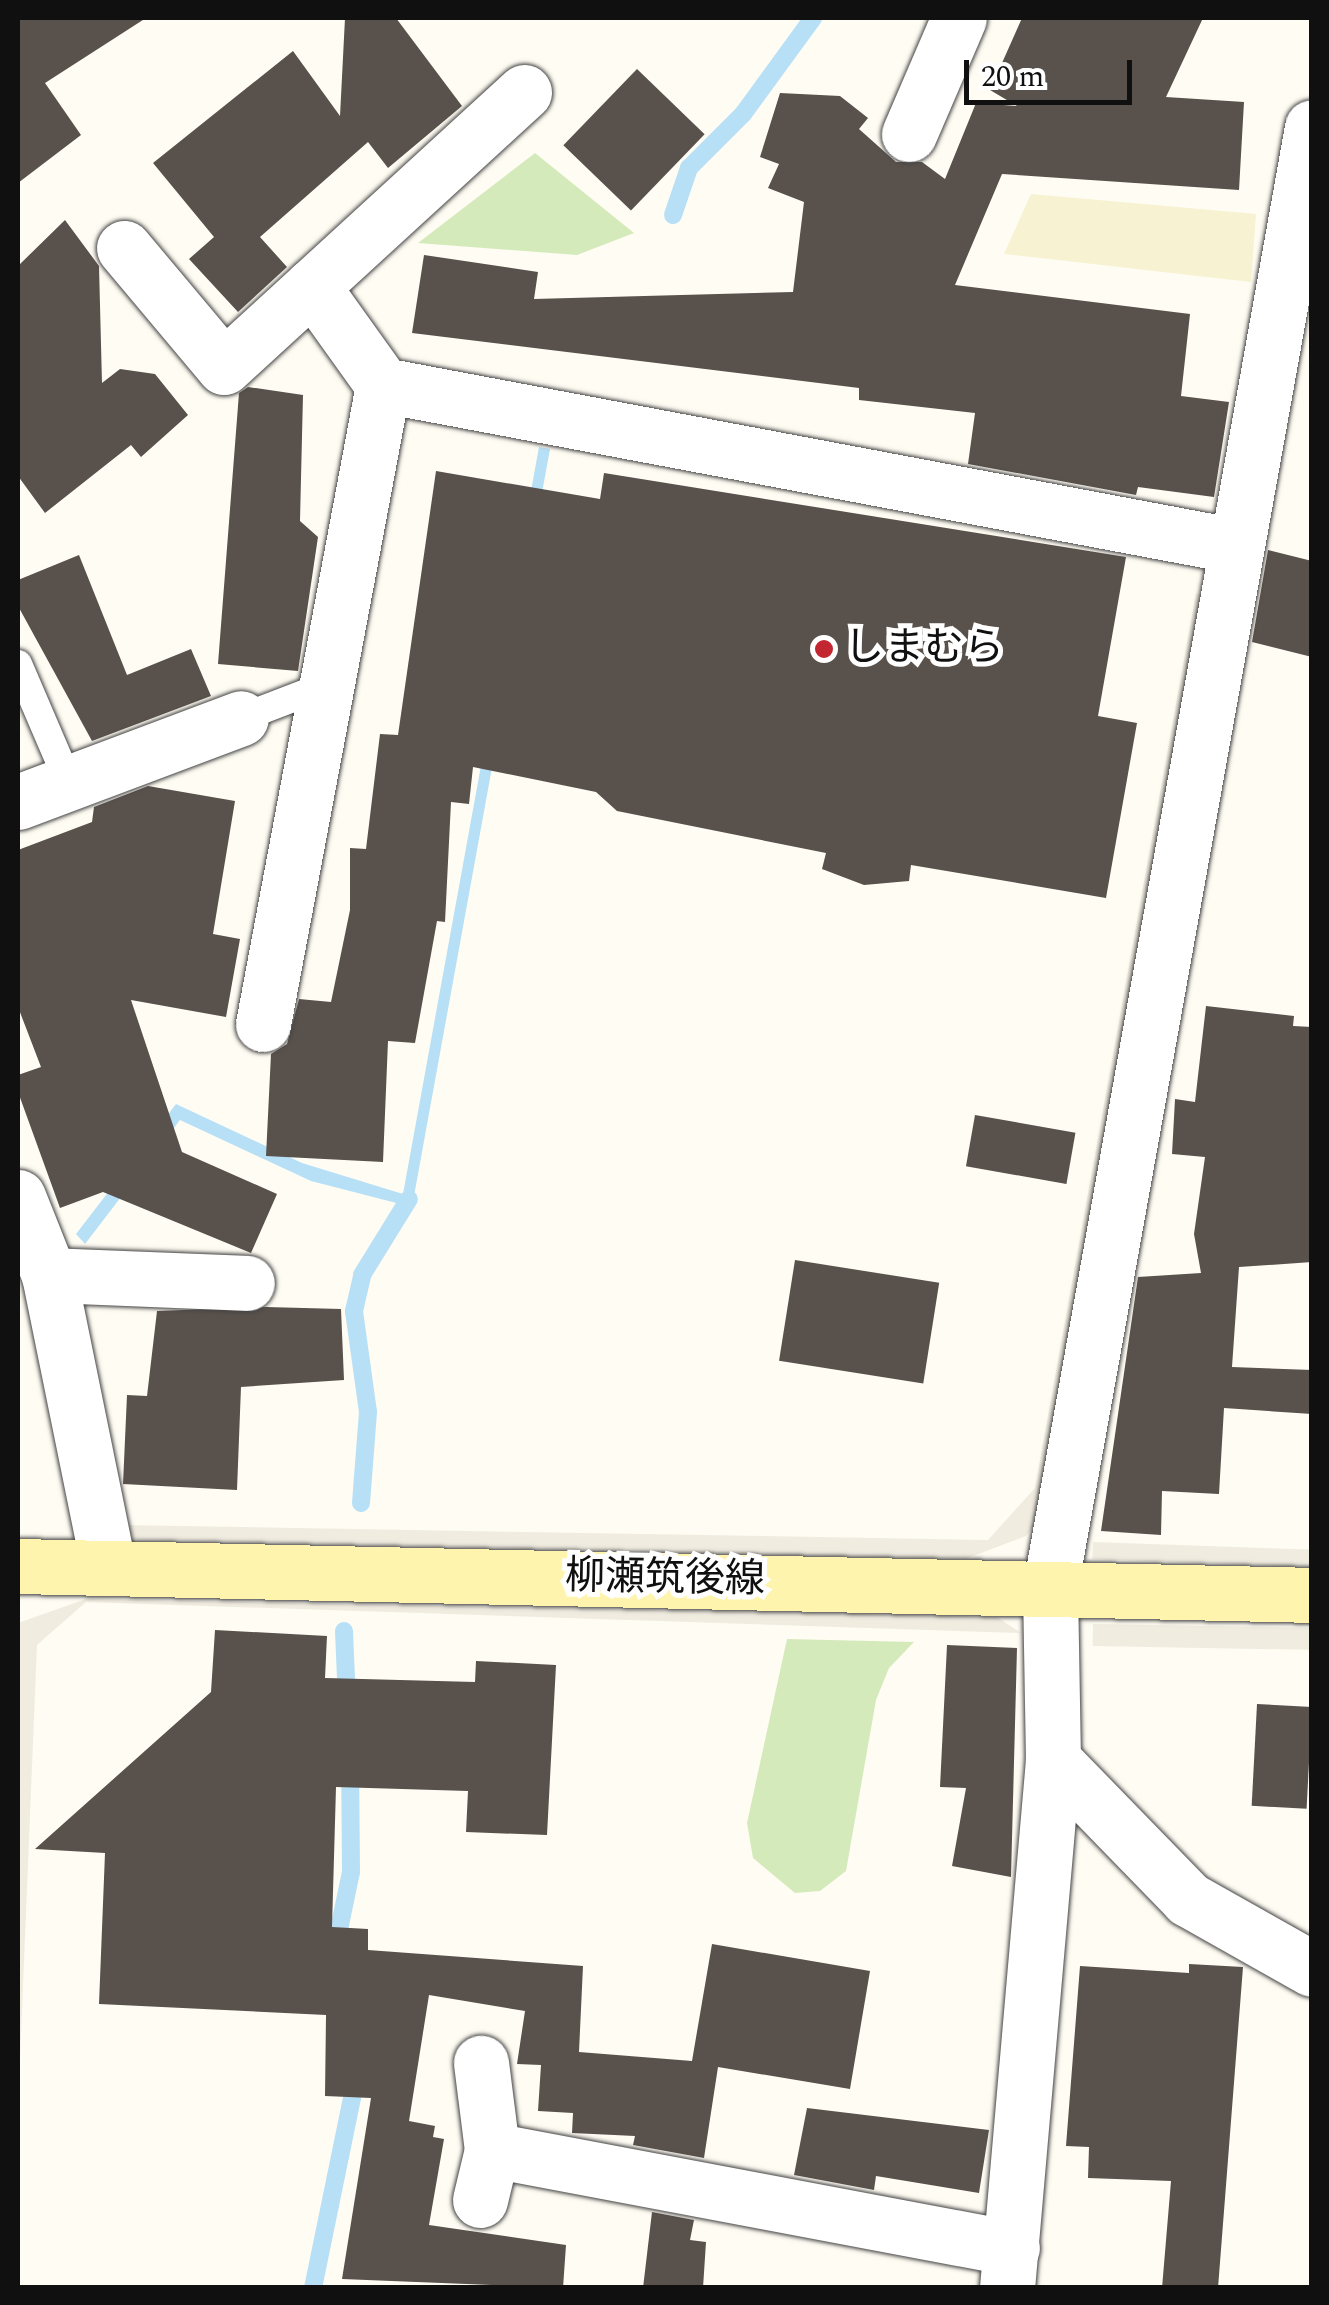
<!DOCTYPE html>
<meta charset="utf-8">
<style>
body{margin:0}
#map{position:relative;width:1329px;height:2305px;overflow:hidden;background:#fffcf3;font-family:Spectral,"Noto Sans JP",serif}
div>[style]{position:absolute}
.farmland>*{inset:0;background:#f6f2d2}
.green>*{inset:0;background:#d5eabb}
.plaza>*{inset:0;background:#f0ece0;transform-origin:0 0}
.water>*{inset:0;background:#b7e0f7}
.stream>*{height:18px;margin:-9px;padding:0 9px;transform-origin:9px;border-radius:9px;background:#b7e0f7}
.building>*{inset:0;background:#59514c;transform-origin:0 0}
.roads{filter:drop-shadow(0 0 2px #434343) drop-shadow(0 0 2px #434343)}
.lane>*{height:28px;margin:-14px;padding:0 14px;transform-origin:14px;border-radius:14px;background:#fff}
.street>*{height:55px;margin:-27.5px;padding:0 27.5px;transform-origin:27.5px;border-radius:27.5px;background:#fff}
.secondary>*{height:55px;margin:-27.5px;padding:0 27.5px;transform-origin:27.5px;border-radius:27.5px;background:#fff4ae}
.dots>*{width:28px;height:28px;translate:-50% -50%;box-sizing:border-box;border:5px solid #fff;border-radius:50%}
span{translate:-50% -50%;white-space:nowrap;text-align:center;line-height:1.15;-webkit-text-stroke:10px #fff;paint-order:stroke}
.poi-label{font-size:40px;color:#101010}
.left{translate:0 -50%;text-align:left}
.street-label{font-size:40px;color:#101010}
.frame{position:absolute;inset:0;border:20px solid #101010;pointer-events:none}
.scale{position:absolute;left:964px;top:60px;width:168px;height:45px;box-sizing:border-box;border:5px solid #101010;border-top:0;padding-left:12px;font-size:30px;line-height:35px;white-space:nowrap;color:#101010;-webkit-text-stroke:8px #fff;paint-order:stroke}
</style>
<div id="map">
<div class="farmland">
<i style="clip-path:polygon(1031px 194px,1256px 214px,1251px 282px,1004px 254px)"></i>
</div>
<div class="green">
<i style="clip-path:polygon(535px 153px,634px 233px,577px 255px,418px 243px)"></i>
<i style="clip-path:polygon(787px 1639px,914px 1642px,889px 1668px,876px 1700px,846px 1871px,820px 1891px,795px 1893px,753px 1858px,747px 1823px)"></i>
</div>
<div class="plaza">
<i style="clip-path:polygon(1196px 593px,1205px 597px,1041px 1517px,1026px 1536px,965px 1559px,130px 1539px,122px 1525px,988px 1540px,1035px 1488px)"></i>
<i style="left:1093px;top:1542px;width:218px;height:17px;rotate:2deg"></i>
<i style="clip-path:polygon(86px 1599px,997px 1617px,1021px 1633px,86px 1602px,37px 1645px,18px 2108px,18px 1623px)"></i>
<i style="left:1093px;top:1624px;width:218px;height:22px;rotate:1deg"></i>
</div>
<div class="water">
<i style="clip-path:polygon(539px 447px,550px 449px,412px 1207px,311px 1181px,180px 1120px,85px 1244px,76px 1234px,176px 1104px,302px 1163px,403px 1194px)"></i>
</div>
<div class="stream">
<i style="left:673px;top:215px;width:50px;rotate:-71.2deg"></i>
<i style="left:689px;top:168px;width:76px;rotate:-45deg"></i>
<i style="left:743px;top:114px;width:119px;rotate:-53.9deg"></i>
<i style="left:361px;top:1503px;width:91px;rotate:-85.6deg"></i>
<i style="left:368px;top:1412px;width:102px;rotate:-97.9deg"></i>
<i style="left:354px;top:1311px;width:37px;rotate:-77deg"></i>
<i style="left:362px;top:1275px;width:89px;rotate:-58.3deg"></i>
<i style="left:344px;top:1631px;width:71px;rotate:87.6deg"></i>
<i style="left:335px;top:1949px;width:79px;rotate:-78.3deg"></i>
<i style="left:351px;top:1872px;width:105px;rotate:-90.5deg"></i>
<i style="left:313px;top:2288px;width:219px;rotate:-78.4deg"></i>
</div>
<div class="building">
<i style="clip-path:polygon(18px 18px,146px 18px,45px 83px,81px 135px,18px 183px)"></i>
<i style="clip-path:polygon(345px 18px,396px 18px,462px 106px,388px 168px,368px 142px,260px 237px,287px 267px,238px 312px,189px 259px,214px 237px,153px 163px,293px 51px,340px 116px)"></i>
<i style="clip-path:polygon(1022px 18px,1203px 18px,1166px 97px,1244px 102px,1239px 190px,1002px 174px,955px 285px,1190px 314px,1181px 396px,1229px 402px,1214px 497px,1138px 487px,1136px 495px,968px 464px,975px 413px,859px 400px,859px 388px,412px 333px,424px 255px,538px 272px,534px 299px,793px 292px,804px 202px,768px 188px,779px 164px,760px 157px,780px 93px,840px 96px,868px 118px,859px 129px,896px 162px,922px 162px,945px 179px,976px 103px,1017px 106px,990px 90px)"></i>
<i style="left:637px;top:69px;width:94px;height:106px;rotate:44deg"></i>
<i style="clip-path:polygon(65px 220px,99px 266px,102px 383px,120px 369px,155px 374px,188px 415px,141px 457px,131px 445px,45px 513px,18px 476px,18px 266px)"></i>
<i style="clip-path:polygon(248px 387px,303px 395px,300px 521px,318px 537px,298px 671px,218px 664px,239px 393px)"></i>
<i style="clip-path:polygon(436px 471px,600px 499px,604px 473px,1126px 557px,1098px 716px,1137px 723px,1106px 898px,911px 865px,909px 881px,864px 885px,822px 869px,826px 853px,617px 811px,596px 792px,473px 767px,469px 804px,451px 802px,445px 922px,437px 921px,415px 1043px,388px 1041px,383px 1162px,266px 1156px,271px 1054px,287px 1044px,299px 999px,331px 1002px,350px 910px,350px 848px,366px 849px,380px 734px,398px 735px)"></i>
<i style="clip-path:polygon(1268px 550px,1312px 561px,1312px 657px,1252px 642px)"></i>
<i style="clip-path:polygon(79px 555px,127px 675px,191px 649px,211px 696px,92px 741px,18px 606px,18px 580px)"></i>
<i style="clip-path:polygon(148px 786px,235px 801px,213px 934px,240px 939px,226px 1017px,131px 1000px,182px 1152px,277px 1194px,251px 1253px,103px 1192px,60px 1208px,18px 1092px,18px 1075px,41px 1067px,18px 1007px,18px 850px,92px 822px,94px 807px)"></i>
<i style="clip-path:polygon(1206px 1006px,1294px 1016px,1293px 1026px,1312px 1027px,1312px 1262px,1239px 1267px,1232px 1367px,1312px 1370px,1312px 1414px,1224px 1408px,1219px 1494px,1162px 1491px,1161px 1535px,1101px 1531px,1138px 1277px,1201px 1273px,1194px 1234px,1205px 1157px,1172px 1154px,1175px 1099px,1195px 1102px)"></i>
<i style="left:975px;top:1115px;width:102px;height:52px;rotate:10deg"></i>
<i style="left:795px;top:1260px;width:146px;height:102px;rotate:9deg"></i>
<i style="clip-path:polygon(266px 1307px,341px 1309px,344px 1380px,241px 1387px,237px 1490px,123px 1484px,127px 1395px,147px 1396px,157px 1311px)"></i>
<i style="clip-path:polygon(215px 1630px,327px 1636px,325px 1678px,475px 1682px,476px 1661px,556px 1665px,547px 1835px,466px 1832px,468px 1791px,336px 1787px,332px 1927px,368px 1929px,368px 1950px,583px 1966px,579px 2052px,692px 2061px,712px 1944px,870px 1971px,850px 2089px,718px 2067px,704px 2158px,633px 2145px,635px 2136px,572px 2133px,573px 2113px,538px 2111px,541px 2065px,517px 2064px,525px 2011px,429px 1995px,409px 2121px,435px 2126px,433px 2137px,444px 2139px,429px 2225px,566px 2245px,563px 2288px,342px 2279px,371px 2098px,325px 2096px,326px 2015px,99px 2004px,105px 1853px,35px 1849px,211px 1692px)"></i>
<i style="clip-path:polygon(947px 1645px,1017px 1648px,1011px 1877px,952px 1866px,966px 1788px,940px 1787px)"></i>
<i style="left:1257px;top:1704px;width:55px;height:102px;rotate:3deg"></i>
<i style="clip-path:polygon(1189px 1964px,1243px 1967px,1218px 2288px,1162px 2288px,1171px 2181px,1088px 2178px,1089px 2147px,1066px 2146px,1080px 1966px,1189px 1973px)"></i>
<i style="clip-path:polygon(807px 2108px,989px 2130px,979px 2193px,876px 2176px,874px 2190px,794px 2175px)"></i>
<i style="clip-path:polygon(652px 2212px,694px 2220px,690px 2240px,706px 2242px,703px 2288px,643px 2288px)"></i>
</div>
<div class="roads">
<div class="lane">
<i style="left:18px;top:664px;width:129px;rotate:66.8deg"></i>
<i style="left:241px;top:718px;width:92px;rotate:-21deg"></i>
</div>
<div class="street">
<i style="left:909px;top:134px;width:126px;rotate:-66.7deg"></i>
<i style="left:124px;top:248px;width:155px;rotate:50deg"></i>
<i style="left:224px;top:367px;width:407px;rotate:-42.5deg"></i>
<i style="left:312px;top:286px;width:122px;rotate:54.4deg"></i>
<i style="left:18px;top:802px;width:238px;rotate:-20.6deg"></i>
<i style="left:263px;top:1024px;width:650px;rotate:-79.36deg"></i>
<i style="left:383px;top:385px;width:869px;rotate:10.68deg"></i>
<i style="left:18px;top:1197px;width:84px;rotate:68.3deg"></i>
<i style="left:49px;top:1275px;width:297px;rotate:78.5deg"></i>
<i style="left:49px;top:1275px;width:198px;rotate:2.3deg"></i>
<i style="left:1053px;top:1760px;width:194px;rotate:45.8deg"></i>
<i style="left:1188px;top:1899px;width:142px;rotate:29.4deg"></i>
<i style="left:492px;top:2150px;width:529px;rotate:10.67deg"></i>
<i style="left:480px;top:2200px;width:51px;rotate:-76.5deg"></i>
<i style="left:492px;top:2150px;width:88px;rotate:-97.2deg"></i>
<i style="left:1007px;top:2288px;width:530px;rotate:-85.02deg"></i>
<i style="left:1053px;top:1760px;width:172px;rotate:-91deg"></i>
<i style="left:1050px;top:1588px;width:1484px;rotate:-79.83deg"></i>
</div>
<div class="secondary">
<i style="left:18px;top:1566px;width:1294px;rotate:1.28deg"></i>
</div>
</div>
<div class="dots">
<i style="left:824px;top:649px;background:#c22631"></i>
</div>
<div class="poi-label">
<span class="left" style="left:844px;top:649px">しまむら</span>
</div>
<div class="street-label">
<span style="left:665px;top:1579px;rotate:1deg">柳瀬筑後線</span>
</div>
<div class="frame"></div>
<div class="scale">20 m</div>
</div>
